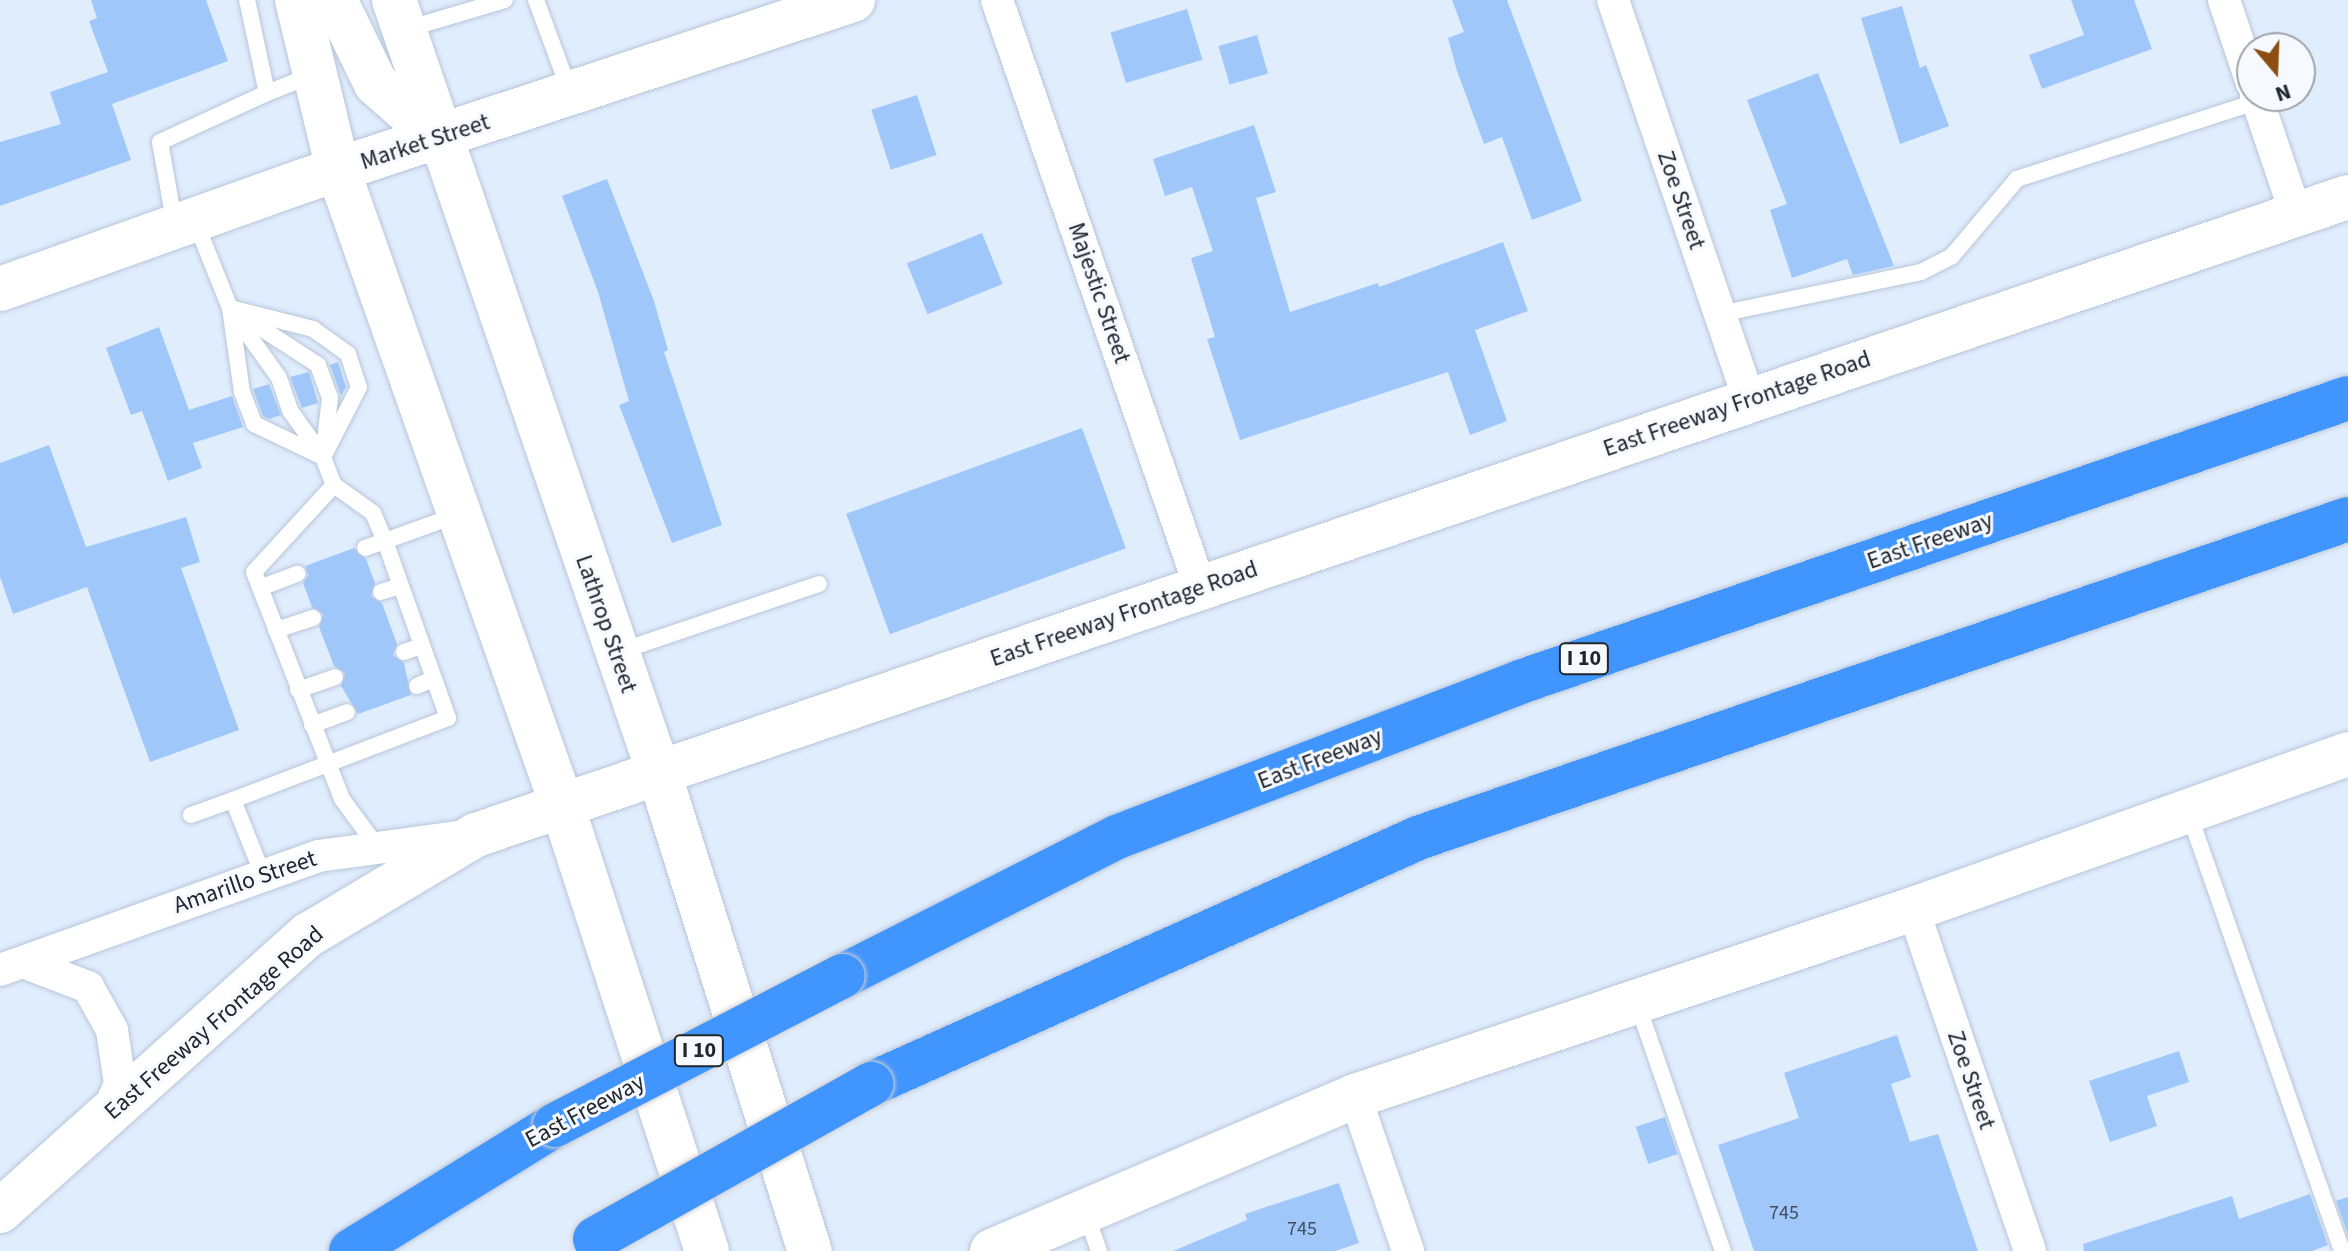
<!DOCTYPE html>
<style>
body{margin:0}
#map{position:relative;width:2348px;height:1251px;overflow:hidden;background:#e0edfd;font-family:"Source Sans 3",sans-serif}
div>[style]{position:absolute}
.building>*{inset:0;background:#a0c7fa;transform-origin:0 0}
.roads{filter:drop-shadow(0 0 2px #b7c6d9) drop-shadow(0 0 2px #b7c6d9)}
.lane>*{height:16px;margin:-8px;padding:0 8px;transform-origin:8px;border-radius:8px;background:#fff}
.street>*{height:32px;margin:-16px;padding:0 16px;transform-origin:16px;border-radius:16px;background:#fff}
.secondary>*{height:44px;margin:-22px;padding:0 22px;transform-origin:22px;border-radius:22px;background:#fff}
.highway>*{height:44px;margin:-22px;padding:0 22px;transform-origin:22px;border-radius:22px;background:#4195fe}
.bridges{filter:drop-shadow(0 0 2px #cecfd1) drop-shadow(0 0 2px #cecfd1)}
.highway-bridge>*{height:44px;margin:-22px;padding:0 22px;transform-origin:22px;border-radius:22px;background:#4195fe}
span{translate:-50% -50%;white-space:nowrap;text-align:center;line-height:1.15;-webkit-text-stroke:6px #f6f9fd;paint-order:stroke}
.number-label{font-size:20px;color:#404e60}
.number-label span{-webkit-text-stroke-width:0}
.shield-label span{padding:2px 6px;background:#f6f9fd;border:2px solid;border-radius:6px;-webkit-text-stroke-width:0}
.shield-label{font-size:22px;color:#20262d;font-weight:700}
.street-label{font-size:24px;color:#20262d}
.north{position:absolute;left:2236px;top:32px;width:80px;height:80px;box-sizing:border-box;background:#f6f9fd;border:2px solid #a0a5aa;border-radius:50%;rotate:161deg;font-size:22px;font-weight:700;line-height:32px;text-align:center;color:#20262d}
.north::after{content:'';display:block;margin:auto;width:28px;height:36px;background:#8c4e11;clip-path:polygon(50% 0,100% 100%,50% 72%,0 100%)}
</style>
<div id="map">
<div class="building">
<i style="clip-path:polygon(91px 0,206px 0,228px 61px,112px 104px,131px 160px,0 206px,0 142px,61px 124px,50px 92px,108px 72px,89px 21px,97px 18px)"></i>
<i style="clip-path:polygon(1452px 0,1507px 0,1582px 201px,1532px 220px,1502px 137px,1484px 144px,1457px 71px,1448px 38px,1464px 32px)"></i>
<i style="clip-path:polygon(2071px 0,2134px 0,2152px 49px,2042px 89px,2029px 55px,2084px 35px)"></i>
<i style="clip-path:polygon(1902px 6px,1920px 68px,1926px 65px,1949px 126px,1900px 144px,1861px 18px)"></i>
<i style="left:1187px;top:9px;width:53px;height:80px;rotate:73deg"></i>
<i style="left:1257px;top:35px;width:40px;height:40px;rotate:74deg"></i>
<i style="clip-path:polygon(1818px 73px,1894px 266px,1853px 275px,1847px 259px,1792px 278px,1770px 210px,1787px 204px,1747px 100px)"></i>
<i style="left:917px;top:95px;width:63px;height:48px;rotate:72deg"></i>
<i style="clip-path:polygon(1254px 125px,1276px 192px,1256px 198px,1290px 312px,1378px 283px,1379px 287px,1503px 242px,1528px 311px,1475px 330px,1507px 421px,1470px 435px,1448px 372px,1240px 440px,1207px 339px,1215px 337px,1191px 258px,1213px 251px,1192px 187px,1165px 196px,1153px 159px)"></i>
<i style="clip-path:polygon(607px 179px,654px 301px,668px 350px,664px 352px,722px 525px,672px 543px,619px 405px,629px 401px,598px 292px,562px 196px)"></i>
<i style="left:982px;top:233px;width:55px;height:81px;rotate:68deg"></i>
<i style="clip-path:polygon(159px 327px,189px 410px,232px 396px,243px 427px,193px 443px,202px 468px,168px 481px,142px 411px,131px 415px,106px 348px)"></i>
<i style="clip-path:polygon(338px 362px,346px 387px,341px 396px,330px 365px)"></i>
<i style="clip-path:polygon(309px 372px,318px 403px,302px 408px,290px 377px)"></i>
<i style="clip-path:polygon(269px 384px,281px 415px,269px 419px,263px 416px,253px 389px)"></i>
<i style="left:1082px;top:428px;width:128px;height:251px;rotate:70deg"></i>
<i style="clip-path:polygon(49px 445px,86px 547px,186px 517px,200px 562px,181px 568px,239px 730px,150px 762px,87px 587px,13px 614px,0 577px,0 463px)"></i>
<i style="clip-path:polygon(354px 548px,366px 559px,375px 583px,371px 596px,382px 603px,397px 644px,393px 655px,404px 663px,411px 695px,358px 714px,341px 686px,345px 673px,334px 666px,319px 627px,323px 614px,312px 607px,303px 583px,308px 575px,305px 566px)"></i>
<i style="clip-path:polygon(1897px 1035px,1911px 1077px,1891px 1084px,1910px 1142px,1938px 1134px,1978px 1251px,1754px 1251px,1718px 1145px,1799px 1118px,1784px 1073px)"></i>
<i style="clip-path:polygon(2179px 1051px,2189px 1082px,2147px 1096px,2157px 1126px,2110px 1142px,2089px 1081px)"></i>
<i style="left:1665px;top:1117px;width:39px;height:31px;rotate:71deg"></i>
<i style="clip-path:polygon(1339px 1183px,1359px 1243px,1335px 1251px,1173px 1251px,1247px 1220px,1245px 1214px)"></i>
<i style="clip-path:polygon(2310px 1194px,2328px 1245px,2312px 1251px,2084px 1251px,2083px 1244px,2232px 1196px,2239px 1219px)"></i>
<i style="clip-path:polygon(2348px 1197px,2348px 1235px,2336px 1201px)"></i>
</div>
<div class="roads">
<div class="lane">
<i style="left:536px;top:0;width:98px;rotate:69.7deg"></i>
<i style="left:407px;top:29px;width:102px;rotate:-16.5deg"></i>
<i style="left:267px;top:93px;width:48px;rotate:-21.8deg"></i>
<i style="left:195px;top:221px;width:94px;rotate:68.1deg"></i>
<i style="left:230px;top:308px;width:86px;rotate:14.2deg"></i>
<i style="left:313px;top:329px;width:43px;rotate:35.5deg"></i>
<i style="left:348px;top:354px;width:35px;rotate:72deg"></i>
<i style="left:359px;top:387px;width:79px;rotate:117.2deg"></i>
<i style="left:323px;top:457px;width:30px;rotate:69deg"></i>
<i style="left:334px;top:485px;width:48px;rotate:35.7deg"></i>
<i style="left:373px;top:513px;width:30px;rotate:67deg"></i>
<i style="left:385px;top:541px;width:77px;rotate:-19.9deg"></i>
<i style="left:175px;top:226px;width:85px;rotate:-100.1deg"></i>
<i style="left:160px;top:142px;width:118px;rotate:-24.6deg"></i>
<i style="left:267px;top:93px;width:95px;rotate:-102.1deg"></i>
<i style="left:230px;top:308px;width:85px;rotate:81.9deg"></i>
<i style="left:242px;top:392px;width:34px;rotate:69deg"></i>
<i style="left:254px;top:424px;width:76px;rotate:25.6deg"></i>
<i style="left:1720px;top:314px;width:205px;rotate:-11.8deg"></i>
<i style="left:1921px;top:272px;width:35px;rotate:-27deg"></i>
<i style="left:1952px;top:256px;width:101px;rotate:-49.8deg"></i>
<i style="left:2017px;top:179px;width:253px;rotate:-17.9deg"></i>
<i style="left:241px;top:315px;width:92px;rotate:33deg"></i>
<i style="left:318px;top:365px;width:35px;rotate:70deg"></i>
<i style="left:330px;top:398px;width:50px;rotate:96.8deg"></i>
<i style="left:235px;top:316px;width:76px;rotate:54.6deg"></i>
<i style="left:279px;top:378px;width:36px;rotate:71deg"></i>
<i style="left:291px;top:412px;width:53px;rotate:54.2deg"></i>
<i style="left:334px;top:485px;width:118px;rotate:132.6deg"></i>
<i style="left:254px;top:572px;width:243px;rotate:68.8deg"></i>
<i style="left:342px;top:799px;width:61px;rotate:53.7deg"></i>
<i style="left:260px;top:588px;width:40px;rotate:-21deg"></i>
<i style="left:381px;top:592px;width:20px;rotate:-18deg"></i>
<i style="left:276px;top:630px;width:39px;rotate:-18deg"></i>
<i style="left:404px;top:652px;width:18px;rotate:-19deg"></i>
<i style="left:618px;top:652px;width:212px;rotate:-18.7deg"></i>
<i style="left:417px;top:686px;width:17px;rotate:-24deg"></i>
<i style="left:298px;top:690px;width:39px;rotate:-19deg"></i>
<i style="left:312px;top:725px;width:37px;rotate:-20deg"></i>
<i style="left:2188px;top:811px;width:466px;rotate:70.7deg"></i>
<i style="left:191px;top:815px;width:45px;rotate:-19.7deg"></i>
<i style="left:263px;top:875px;width:81px;rotate:-111.8deg"></i>
<i style="left:233px;top:800px;width:230px;rotate:-20.9deg"></i>
<i style="left:448px;top:718px;width:188px;rotate:-109.6deg"></i>
<i style="left:385px;top:541px;width:21px;rotate:161deg"></i>
<i style="left:1637px;top:1003px;width:262px;rotate:70.9deg"></i>
<i style="left:1085px;top:1211px;width:42px;rotate:70.7deg"></i>
</div>
<div class="street">
<i style="left:997px;top:0;width:621px;rotate:70.92deg"></i>
<i style="left:1613px;top:0;width:422px;rotate:71.2deg"></i>
<i style="left:2224px;top:0;width:88px;rotate:71.4deg"></i>
<i style="left:2256px;top:96px;width:125px;rotate:71.3deg"></i>
<i style="left:1913px;top:909px;width:361px;rotate:71.1deg"></i>
<i style="left:23px;top:962px;width:70px;rotate:21deg"></i>
<i style="left:88px;top:987px;width:49px;rotate:60.8deg"></i>
<i style="left:112px;top:1030px;width:55px;rotate:81.6deg"></i>
<i style="left:120px;top:1084px;width:35px;rotate:114deg"></i>
<i style="left:0;top:970px;width:338px;rotate:-19.7deg"></i>
<i style="left:318px;top:856px;width:148px;rotate:-7.7deg"></i>
<i style="left:1355px;top:1096px;width:164px;rotate:71.1deg"></i>
</div>
<div class="secondary">
<i style="left:297px;top:0;width:175px;rotate:76.4deg"></i>
<i style="left:338px;top:170px;width:677px;rotate:70.57deg"></i>
<i style="left:563px;top:808px;width:466px;rotate:72deg"></i>
<i style="left:335px;top:0;width:93px;rotate:64deg"></i>
<i style="left:376px;top:84px;width:82px;rotate:41.1deg"></i>
<i style="left:394px;top:0;width:820px;rotate:71.08deg"></i>
<i style="left:660px;top:776px;width:498px;rotate:72.5deg"></i>
<i style="left:0;top:289px;width:325px;rotate:-19.6deg"></i>
<i style="left:306px;top:180px;width:576px;rotate:-18.21deg"></i>
<i style="left:0;top:1211px;width:414px;rotate:-41.9deg"></i>
<i style="left:308px;top:935px;width:196px;rotate:-30.8deg"></i>
<i style="left:476px;top:835px;width:1978px;rotate:-18.82deg"></i>
<i style="left:992px;top:1251px;width:395px;rotate:-23.1deg"></i>
<i style="left:1355px;top:1096px;width:589px;rotate:-18.53deg"></i>
<i style="left:1913px;top:909px;width:462px;rotate:-19.6deg"></i>
</div>
<div class="highway">
<i style="left:843px;top:976px;width:307px;rotate:-26.9deg"></i>
<i style="left:1117px;top:837px;width:432px;rotate:-21deg"></i>
<i style="left:1520px;top:682px;width:875px;rotate:-18.93deg"></i>
<i style="left:871px;top:1084px;width:600px;rotate:-24.21deg"></i>
<i style="left:1418px;top:838px;width:983px;rotate:-18.93deg"></i>
<i style="left:351px;top:1251px;width:240px;rotate:-31.7deg"></i>
</div>
</div>
<div class="bridges">
<div class="highway-bridge">
<i style="left:555px;top:1125px;width:324px;rotate:-27.4deg"></i>
<i style="left:595px;top:1239px;width:317px;rotate:-29.3deg"></i>
</div>
</div>
<div class="number-label">
<span style="left:1784px;top:1213px">745</span>
<span style="left:1302px;top:1229px">745</span>
</div>
<div class="shield-label">
<span style="left:1584px;top:659px">I 10</span>
<span style="left:699px;top:1051px">I 10</span>
</div>
<div class="street-label">
<span style="left:425px;top:142px;rotate:-18deg">Market Street</span>
<span style="left:1681px;top:200px;rotate:71deg">Zoe Street</span>
<span style="left:1099px;top:293px;rotate:71deg">Majestic Street</span>
<span style="left:1737px;top:404px;rotate:-19deg">East Freeway Frontage Road</span>
<span style="left:1930px;top:541px;rotate:-19deg">East Freeway</span>
<span style="left:1124px;top:614px;rotate:-19deg">East Freeway Frontage Road</span>
<span style="left:606px;top:624px;rotate:71deg">Lathrop Street</span>
<span style="left:1320px;top:759px;rotate:-21deg">East Freeway</span>
<span style="left:245px;top:882px;rotate:-19deg">Amarillo Street</span>
<span style="left:214px;top:1023px;rotate:-41deg">East Freeway Frontage Road</span>
<span style="left:1971px;top:1080px;rotate:71deg">Zoe Street</span>
<span style="left:585px;top:1111px;rotate:-28deg">East Freeway</span>
</div>
<div class="north">N</div>
</div>
